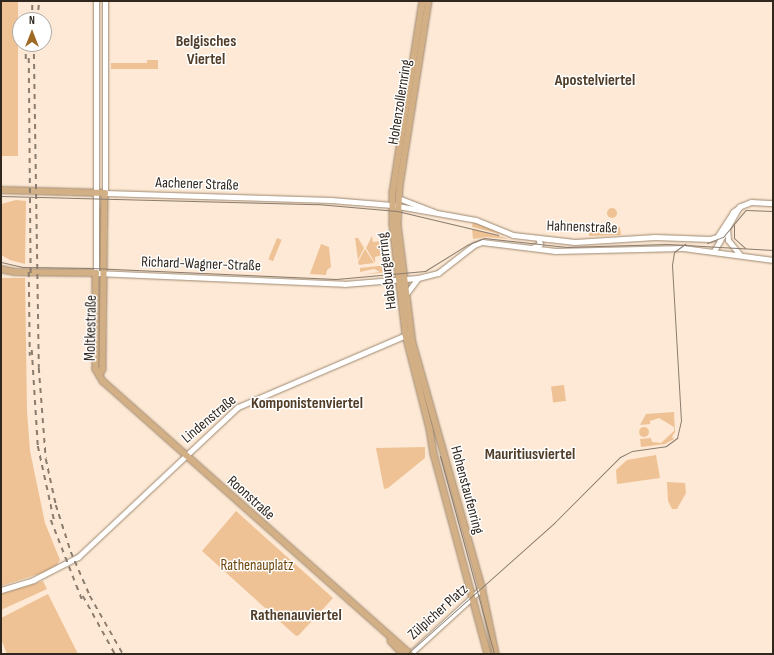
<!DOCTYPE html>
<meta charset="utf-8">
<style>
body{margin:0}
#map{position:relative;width:774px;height:655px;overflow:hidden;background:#fde9d5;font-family:"Sofia Sans Condensed",sans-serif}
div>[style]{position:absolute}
.green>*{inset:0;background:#eec295;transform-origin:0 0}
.round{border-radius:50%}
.roads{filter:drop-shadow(0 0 1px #9e8870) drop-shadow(0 0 1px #9e8870)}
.secondary>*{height:5px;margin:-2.5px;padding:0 2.5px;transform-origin:2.5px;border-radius:2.5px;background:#fff}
.primary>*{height:5.5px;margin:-2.75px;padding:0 2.75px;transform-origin:2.75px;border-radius:2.75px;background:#d3af85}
.tram>*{height:1px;margin:-0.5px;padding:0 0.5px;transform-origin:0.5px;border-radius:0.5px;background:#8a7c6e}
.rail>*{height:1.5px;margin-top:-0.75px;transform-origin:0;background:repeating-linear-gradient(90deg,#8a7c6e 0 5px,transparent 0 10px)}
span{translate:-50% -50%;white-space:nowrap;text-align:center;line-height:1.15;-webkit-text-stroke:3px #fff;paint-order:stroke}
.street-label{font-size:15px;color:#30271e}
.park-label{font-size:15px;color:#6c4308}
.neighbourhood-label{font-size:16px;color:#513d28;font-weight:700}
.frame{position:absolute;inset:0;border:2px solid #30271e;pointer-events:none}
.north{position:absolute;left:12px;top:12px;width:40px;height:40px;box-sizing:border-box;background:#fff;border:1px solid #aca9a5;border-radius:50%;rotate:0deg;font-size:11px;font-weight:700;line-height:16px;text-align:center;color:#30271e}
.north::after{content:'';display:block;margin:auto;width:14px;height:18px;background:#9f6823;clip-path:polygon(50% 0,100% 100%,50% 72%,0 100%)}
</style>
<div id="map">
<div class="green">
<i style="left:1px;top:1px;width:17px;height:155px"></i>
<i style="clip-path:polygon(147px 60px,158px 60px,158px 69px,111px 69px,111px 63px,147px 63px)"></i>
<i style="clip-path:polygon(16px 200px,26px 201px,25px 264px,10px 260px,1px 255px,1px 204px)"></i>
<i style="clip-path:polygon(97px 207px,101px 207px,100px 262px,99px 262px)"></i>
<i class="round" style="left:607px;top:208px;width:10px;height:10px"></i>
<i style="clip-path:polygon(473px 222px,486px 226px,504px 235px,472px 227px)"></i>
<i style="clip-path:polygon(620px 227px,621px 235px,589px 236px,589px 229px)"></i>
<i style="clip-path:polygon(472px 229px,492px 234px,509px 239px,485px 237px,473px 239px)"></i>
<i style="clip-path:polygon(372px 236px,373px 242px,381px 241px,382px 255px,375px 257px,375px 263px,366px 248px)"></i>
<i style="left:277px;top:238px;width:5px;height:23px;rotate:22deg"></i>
<i style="clip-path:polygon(355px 238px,358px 238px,364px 248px,358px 260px)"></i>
<i style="clip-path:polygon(321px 244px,329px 247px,331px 267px,327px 270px,326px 275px,310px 274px)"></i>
<i style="clip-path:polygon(365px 249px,374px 263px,359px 265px,358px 262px)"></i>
<i style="clip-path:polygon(387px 265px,388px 272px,360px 275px,380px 272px,374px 269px,360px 272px,360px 268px)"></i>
<i style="clip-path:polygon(1px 278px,25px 278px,27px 411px,30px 451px,45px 523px,60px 560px,56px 566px,45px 572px,1px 586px)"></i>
<i style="left:99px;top:282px;width:1px;height:86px"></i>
<i style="left:564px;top:385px;width:16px;height:13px;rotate:83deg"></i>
<i style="clip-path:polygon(674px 412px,675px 432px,672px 437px,674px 439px,665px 444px,641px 447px,640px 439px,651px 438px,652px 442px,661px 443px,674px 431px,674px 427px,659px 418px,650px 421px,650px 424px,640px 425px,646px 414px)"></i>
<i class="round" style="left:639px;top:427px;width:10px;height:10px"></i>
<i style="clip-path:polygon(425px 447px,425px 458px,388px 488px,384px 489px,376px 448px)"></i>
<i style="clip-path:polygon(656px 455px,660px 478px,617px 484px,616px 470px,627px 460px)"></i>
<i style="clip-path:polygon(667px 482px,685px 483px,686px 493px,677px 509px,672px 509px,668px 501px)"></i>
<i style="clip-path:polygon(236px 511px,333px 598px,299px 635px,296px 636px,202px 551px)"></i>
<i style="clip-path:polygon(43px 581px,47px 589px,1px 610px,1px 594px)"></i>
<i style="clip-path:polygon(48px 594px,78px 654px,7px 654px,1px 639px,1px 618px)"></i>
</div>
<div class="roads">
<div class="secondary">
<i style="left:96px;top:1px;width:272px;rotate:90deg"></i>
<i style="left:96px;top:273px;width:248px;rotate:2.5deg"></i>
<i style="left:344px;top:284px;width:74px;rotate:-4.6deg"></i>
<i style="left:418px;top:278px;width:21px;rotate:-14deg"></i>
<i style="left:438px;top:273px;width:46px;rotate:-37.9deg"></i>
<i style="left:474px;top:245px;width:9px;rotate:-21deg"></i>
<i style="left:482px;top:242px;width:74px;rotate:7deg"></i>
<i style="left:555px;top:251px;width:128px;rotate:-1.3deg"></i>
<i style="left:683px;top:248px;width:91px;rotate:7.6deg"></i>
<i style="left:105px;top:1px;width:192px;rotate:90deg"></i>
<i style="left:105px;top:193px;width:226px;rotate:1.8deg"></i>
<i style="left:331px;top:200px;width:61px;rotate:4.7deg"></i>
<i style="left:392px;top:205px;width:85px;rotate:10.1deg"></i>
<i style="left:476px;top:220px;width:40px;rotate:22deg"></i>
<i style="left:513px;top:235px;width:62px;rotate:6.4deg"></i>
<i style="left:575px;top:242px;width:80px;rotate:-3.6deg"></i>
<i style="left:655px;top:237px;width:55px;rotate:2.1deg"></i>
<i style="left:710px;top:239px;width:7px;rotate:-16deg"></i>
<i style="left:717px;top:237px;width:30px;rotate:-57deg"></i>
<i style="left:733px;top:212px;width:10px;rotate:-37deg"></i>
<i style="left:741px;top:206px;width:11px;rotate:-22deg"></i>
<i style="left:751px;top:202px;width:22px;rotate:3deg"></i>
<i style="left:398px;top:198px;width:39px;rotate:21deg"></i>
<i style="left:727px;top:228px;width:12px;rotate:85deg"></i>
<i style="left:728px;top:240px;width:19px;rotate:51deg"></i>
<i style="left:532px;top:248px;width:9px;rotate:-27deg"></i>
<i style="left:540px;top:244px;width:6px;rotate:-108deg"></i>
<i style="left:714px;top:251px;width:51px;rotate:-60.4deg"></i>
<i style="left:406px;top:294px;width:20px;rotate:-53deg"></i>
<i style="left:1px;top:590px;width:34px;rotate:-17deg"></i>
<i style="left:33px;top:580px;width:51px;rotate:-27.1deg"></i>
<i style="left:78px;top:557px;width:219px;rotate:-43.2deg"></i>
<i style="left:238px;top:407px;width:185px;rotate:-23.2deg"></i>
<i style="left:410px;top:654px;width:98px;rotate:-42.5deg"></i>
</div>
<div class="primary">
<i style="left:423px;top:1px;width:193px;rotate:98.9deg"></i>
<i style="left:393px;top:192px;width:32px;rotate:90deg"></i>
<i style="left:393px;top:224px;width:112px;rotate:83.3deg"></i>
<i style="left:406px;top:335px;width:97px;rotate:75.7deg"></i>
<i style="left:430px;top:429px;width:25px;rotate:81deg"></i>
<i style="left:434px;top:454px;width:207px;rotate:74.9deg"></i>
<i style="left:429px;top:1px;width:187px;rotate:98.9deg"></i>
<i style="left:400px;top:186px;width:39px;rotate:93deg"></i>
<i style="left:398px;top:225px;width:119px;rotate:82.8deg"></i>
<i style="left:413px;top:343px;width:254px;rotate:74.2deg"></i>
<i style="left:482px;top:587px;width:68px;rotate:78.2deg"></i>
<i style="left:1px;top:190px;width:104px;rotate:1.7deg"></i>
<i style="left:105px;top:193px;width:176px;rotate:90.7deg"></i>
<i style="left:103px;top:369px;width:7px;rotate:117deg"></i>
<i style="left:1px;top:269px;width:14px;rotate:12deg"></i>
<i style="left:15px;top:272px;width:81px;rotate:0.7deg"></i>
<i style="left:96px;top:273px;width:96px;rotate:90deg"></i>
<i style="left:96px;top:369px;width:14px;rotate:60deg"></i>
<i style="left:103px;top:381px;width:411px;rotate:41.6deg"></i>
<i style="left:391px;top:641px;width:18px;rotate:47deg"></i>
</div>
</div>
<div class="tram">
<i style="left:1px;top:196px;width:316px;rotate:1.5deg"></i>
<i style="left:317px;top:204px;width:80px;rotate:5deg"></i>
<i style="left:397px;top:211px;width:104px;rotate:13.4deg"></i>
<i style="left:734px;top:225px;width:13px;rotate:90deg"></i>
<i style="left:734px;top:238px;width:15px;rotate:42deg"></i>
<i style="left:707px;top:243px;width:17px;rotate:-21deg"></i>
<i style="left:723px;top:237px;width:35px;rotate:-50deg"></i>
<i style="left:746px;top:210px;width:27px;rotate:2deg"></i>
<i style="left:1px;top:262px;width:22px;rotate:13deg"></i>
<i style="left:22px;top:267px;width:69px;rotate:0.8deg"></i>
<i style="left:91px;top:268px;width:245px;rotate:2.6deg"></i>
<i style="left:336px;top:279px;width:89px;rotate:-5.1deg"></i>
<i style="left:425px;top:271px;width:49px;rotate:-31.8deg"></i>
<i style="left:467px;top:245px;width:18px;rotate:-22deg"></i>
<i style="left:484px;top:238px;width:83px;rotate:6.2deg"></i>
<i style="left:567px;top:247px;width:100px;rotate:-1.7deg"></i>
<i style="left:667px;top:244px;width:106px;rotate:3.2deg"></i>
<i style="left:440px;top:456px;width:205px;rotate:74.7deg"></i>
<i style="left:407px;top:654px;width:198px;rotate:-41.7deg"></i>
<i style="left:555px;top:522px;width:92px;rotate:-45deg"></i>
<i style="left:620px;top:457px;width:13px;rotate:-27deg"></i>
<i style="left:632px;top:451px;width:34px;rotate:-8deg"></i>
<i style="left:666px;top:446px;width:14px;rotate:-36deg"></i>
<i style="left:677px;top:438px;width:17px;rotate:-77deg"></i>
<i style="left:681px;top:421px;width:156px;rotate:-93.3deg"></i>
<i style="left:672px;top:265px;width:13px;rotate:-81deg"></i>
<i style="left:674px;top:252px;width:14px;rotate:-36deg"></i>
</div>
<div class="rail">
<i style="left:32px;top:20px;width:19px;rotate:-90deg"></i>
<i style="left:37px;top:20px;width:19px;rotate:-84deg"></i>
<i style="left:26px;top:44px;width:20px;rotate:90deg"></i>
<i style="left:34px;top:44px;width:324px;rotate:89.1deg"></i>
<i style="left:39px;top:368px;width:91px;rotate:85.6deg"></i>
<i style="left:46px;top:459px;width:47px;rotate:77.7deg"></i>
<i style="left:56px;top:505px;width:49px;rotate:72.3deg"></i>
<i style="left:71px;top:552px;width:48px;rotate:66.6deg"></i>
<i style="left:90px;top:596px;width:67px;rotate:60.4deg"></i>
<i style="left:29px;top:58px;width:220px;rotate:89.5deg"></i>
<i style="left:29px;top:272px;width:84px;rotate:89.3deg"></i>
<i style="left:32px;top:350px;width:96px;rotate:86.4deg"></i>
<i style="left:38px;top:446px;width:80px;rotate:77.7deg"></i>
<i style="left:51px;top:520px;width:88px;rotate:68.7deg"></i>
<i style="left:83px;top:596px;width:66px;rotate:61.1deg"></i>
</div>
<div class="street-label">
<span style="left:400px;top:102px;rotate:-81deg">Hohenzollernring</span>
<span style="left:197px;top:184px;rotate:2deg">Aachener Straße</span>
<span style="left:582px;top:227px;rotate:2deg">Hahnenstraße</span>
<span style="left:201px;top:264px;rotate:2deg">Richard-Wagner-Straße</span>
<span style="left:387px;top:271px;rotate:-97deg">Habsburgerring</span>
<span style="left:91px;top:328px;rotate:-89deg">Moltkestraße</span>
<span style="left:209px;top:419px;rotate:-40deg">Lindenstraße</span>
<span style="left:467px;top:490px;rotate:75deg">Hohenstaufenring</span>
<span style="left:251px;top:498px;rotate:42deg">Roonstraße</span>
<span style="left:438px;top:612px;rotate:-42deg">Zülpicher Platz</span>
</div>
<div class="park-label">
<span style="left:257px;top:566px">Rathenauplatz</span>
</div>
<div class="neighbourhood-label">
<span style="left:206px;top:51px">Belgisches<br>Viertel</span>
<span style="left:595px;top:81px">Apostelviertel</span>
<span style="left:307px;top:404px">Komponistenviertel</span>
<span style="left:530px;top:455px">Mauritiusviertel</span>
<span style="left:296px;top:616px">Rathenauviertel</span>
</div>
<div class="frame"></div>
<div class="north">N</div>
</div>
